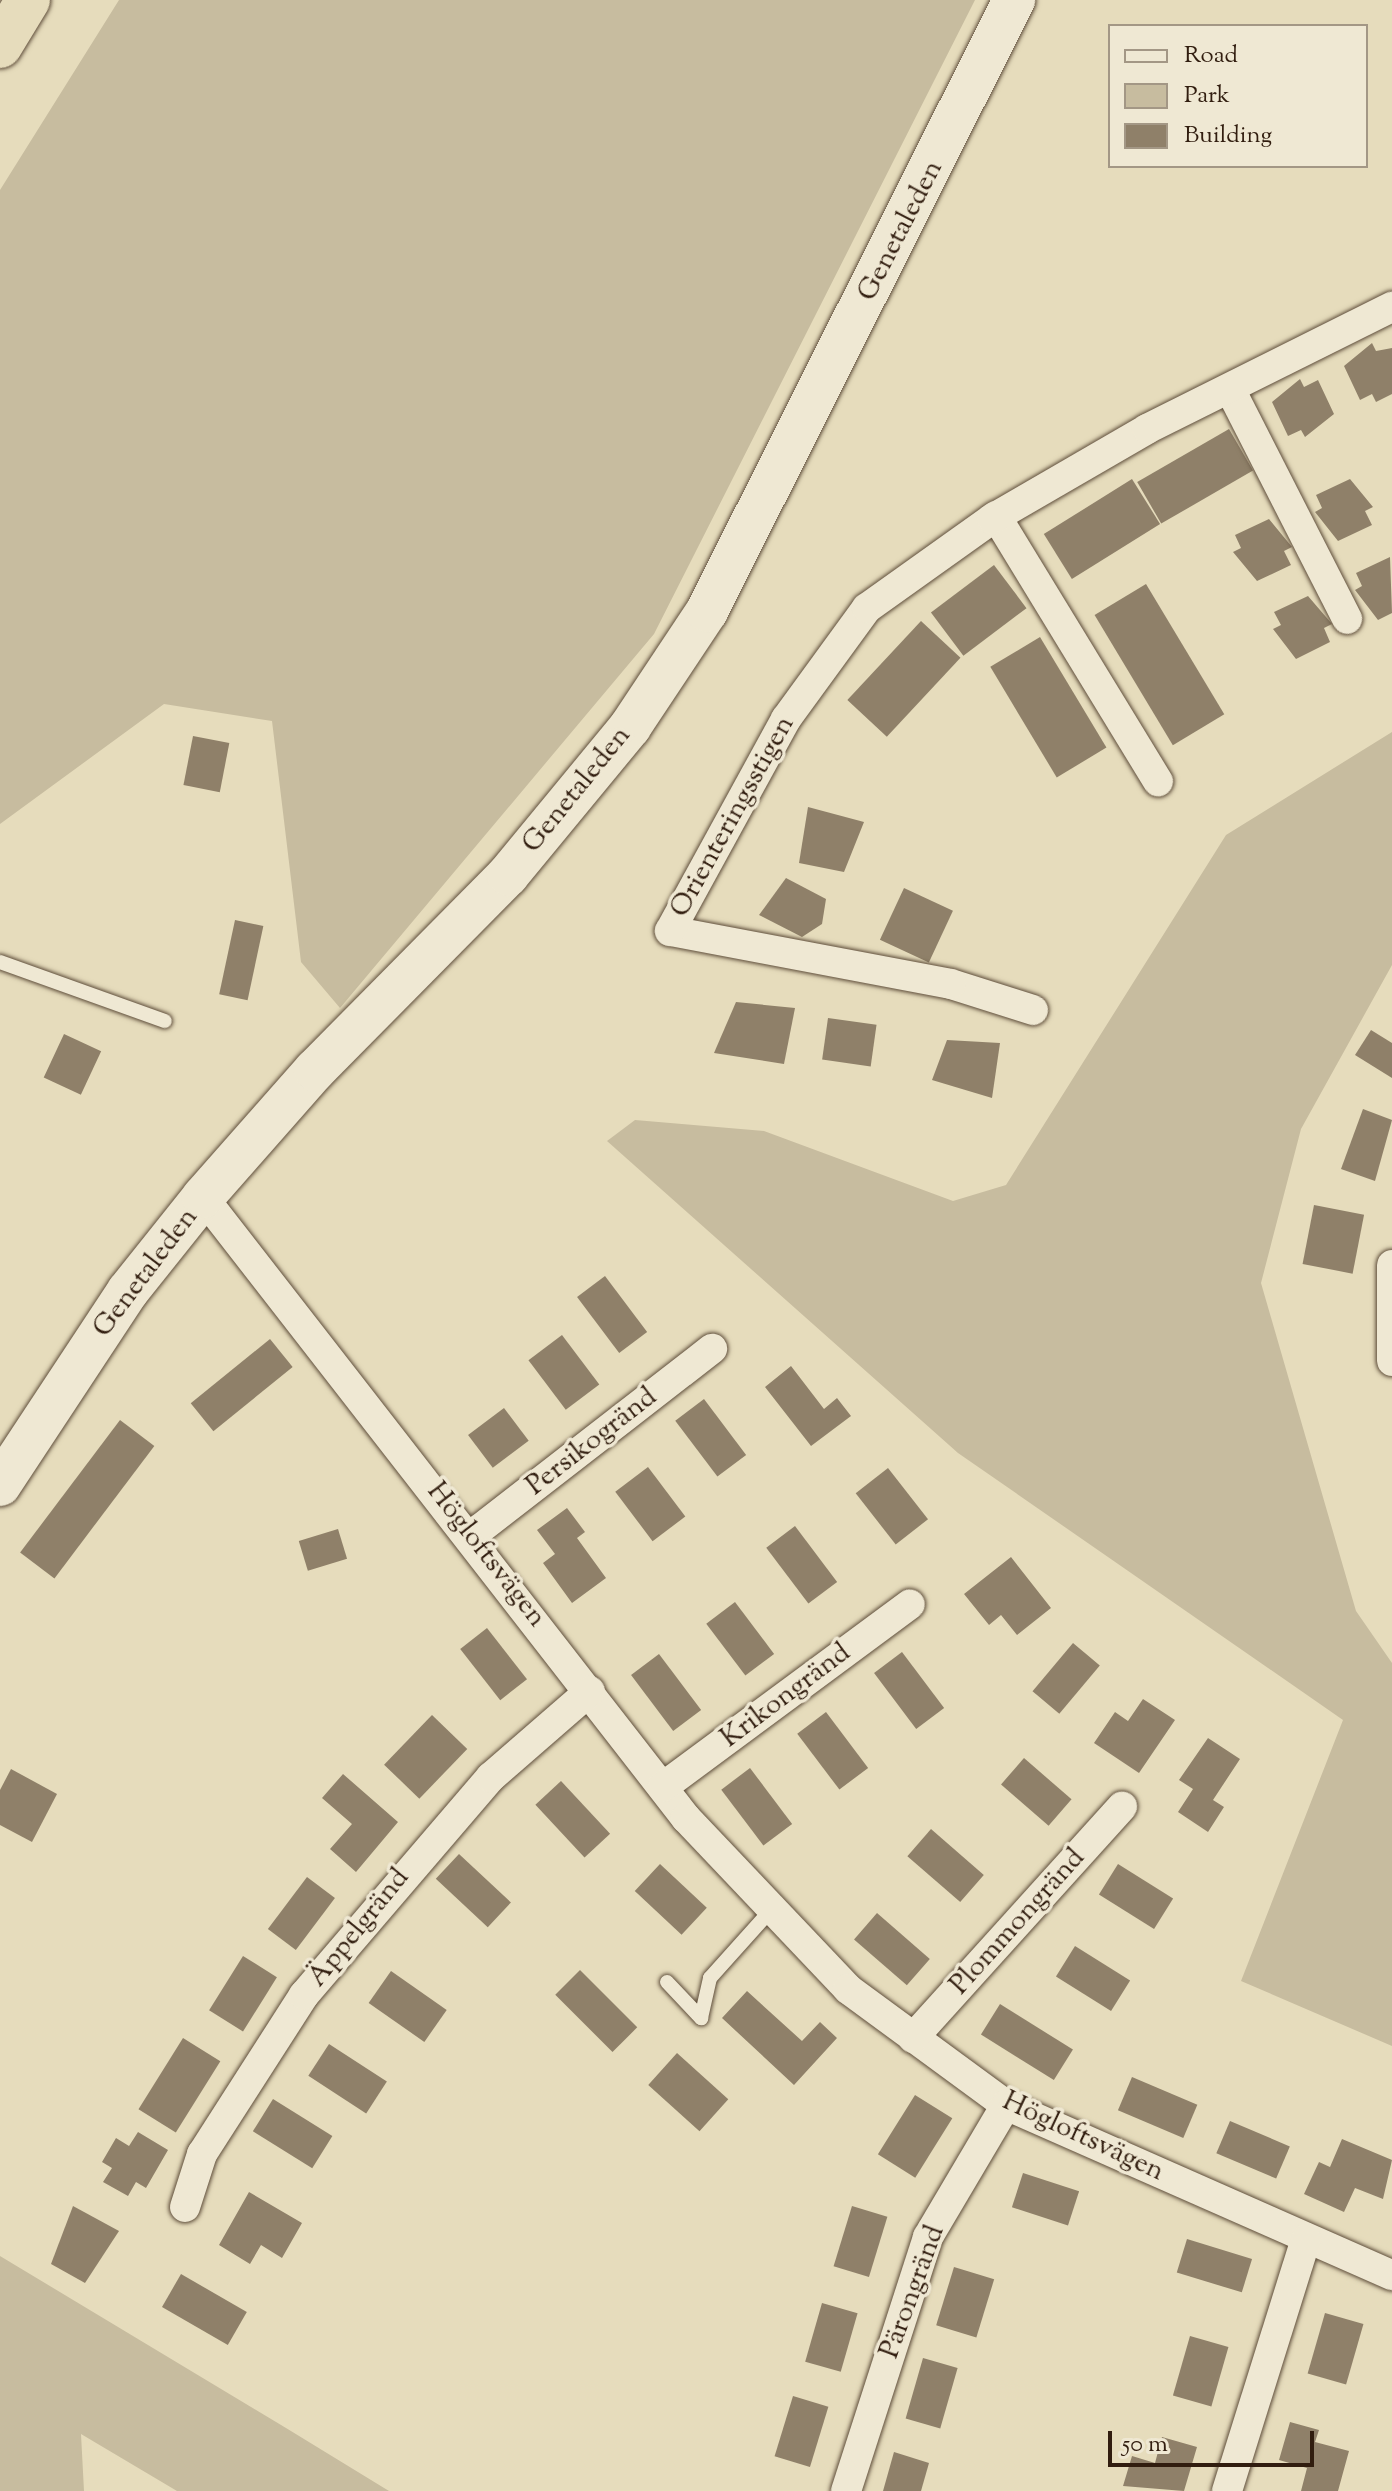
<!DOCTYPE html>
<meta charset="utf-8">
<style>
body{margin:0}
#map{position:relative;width:1392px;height:2491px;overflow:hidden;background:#e6dcbc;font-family:"Sorts Mill Goudy",serif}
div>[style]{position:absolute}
.green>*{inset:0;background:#c7bc9f}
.building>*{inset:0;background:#8f8069;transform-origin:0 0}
.roads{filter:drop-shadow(0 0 2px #5e4d3a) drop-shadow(0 0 2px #5e4d3a)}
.lane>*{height:14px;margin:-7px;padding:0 7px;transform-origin:7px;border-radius:7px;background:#efe8d3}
.street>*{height:30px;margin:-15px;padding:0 15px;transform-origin:15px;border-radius:15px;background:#efe8d3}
.secondary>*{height:42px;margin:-21px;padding:0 21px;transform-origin:21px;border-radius:21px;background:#efe8d3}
.highway>*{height:44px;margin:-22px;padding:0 22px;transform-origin:22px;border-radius:22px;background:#e6dcbc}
span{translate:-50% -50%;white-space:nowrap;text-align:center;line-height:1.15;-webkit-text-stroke:7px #efe8d3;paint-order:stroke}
.street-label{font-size:28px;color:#311d0f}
.legend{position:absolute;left:1108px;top:24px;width:260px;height:144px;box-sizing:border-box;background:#efe8d3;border:2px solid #a39785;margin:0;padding:10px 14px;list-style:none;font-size:24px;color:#311d0f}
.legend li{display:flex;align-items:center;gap:16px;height:40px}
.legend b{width:40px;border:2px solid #a39785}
.scale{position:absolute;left:1108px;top:2431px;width:206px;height:36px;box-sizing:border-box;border:4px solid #311d0f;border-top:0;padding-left:10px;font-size:24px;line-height:28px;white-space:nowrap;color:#311d0f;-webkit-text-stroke:6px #efe8d3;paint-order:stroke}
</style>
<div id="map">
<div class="green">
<i style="clip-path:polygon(119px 0,975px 0,654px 634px,340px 1008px,301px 962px,272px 721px,164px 704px,0 824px,0 190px)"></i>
<i style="clip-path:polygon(1392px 732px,1392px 965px,1301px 1129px,1261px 1283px,1356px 1611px,1392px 1663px,1392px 2046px,1241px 1981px,1343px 1720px,958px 1453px,607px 1141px,635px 1120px,764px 1131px,953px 1201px,1006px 1185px,1226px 835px)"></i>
<i style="clip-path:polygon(0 2256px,286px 2428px,389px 2491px,177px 2491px,81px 2434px,84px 2491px,0 2491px)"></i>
</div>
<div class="building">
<i style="clip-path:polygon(1372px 343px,1376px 351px,1392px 348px,1392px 394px,1376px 402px,1372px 394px,1360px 400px,1344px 366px)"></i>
<i style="clip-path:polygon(1300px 379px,1304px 387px,1318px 380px,1334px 414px,1305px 437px,1301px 430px,1288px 436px,1272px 402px)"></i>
<i style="left:1229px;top:429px;width:48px;height:106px;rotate:60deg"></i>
<i style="left:1132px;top:479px;width:53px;height:104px;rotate:58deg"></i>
<i style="clip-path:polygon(1350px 479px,1373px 507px,1365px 511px,1372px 525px,1338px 541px,1315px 512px,1322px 508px,1316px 495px)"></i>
<i style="clip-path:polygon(1269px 519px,1292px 547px,1284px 551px,1291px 565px,1257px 581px,1233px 552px,1241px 548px,1235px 535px)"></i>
<i style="clip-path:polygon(1390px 557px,1392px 613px,1378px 620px,1355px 590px,1362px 586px,1356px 573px)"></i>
<i style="left:994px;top:565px;width:54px;height:79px;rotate:53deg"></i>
<i style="left:1146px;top:584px;width:152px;height:60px;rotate:59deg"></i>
<i style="clip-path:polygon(1308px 596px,1332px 624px,1324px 628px,1330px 642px,1296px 659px,1273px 629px,1281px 625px,1274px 612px)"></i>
<i style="left:921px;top:621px;width:54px;height:108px;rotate:43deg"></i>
<i style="left:1040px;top:637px;width:129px;height:58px;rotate:59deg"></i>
<i style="left:193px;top:736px;width:37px;height:50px;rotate:11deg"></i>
<i style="clip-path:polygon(808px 807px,864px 822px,844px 872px,799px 863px)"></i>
<i style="clip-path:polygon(786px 878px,826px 899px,822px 924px,802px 937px,759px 915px)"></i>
<i style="left:904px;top:888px;width:54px;height:57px;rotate:25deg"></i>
<i style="left:235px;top:920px;width:29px;height:76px;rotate:12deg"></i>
<i style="clip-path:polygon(736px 1002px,795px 1008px,784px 1064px,714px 1053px)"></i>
<i style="left:828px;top:1018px;width:49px;height:42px;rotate:8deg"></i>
<i style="clip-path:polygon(1371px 1030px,1392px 1043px,1392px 1078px,1355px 1055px)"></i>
<i style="left:64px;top:1034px;width:41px;height:48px;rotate:25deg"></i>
<i style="clip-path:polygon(947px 1040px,1000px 1043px,992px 1098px,932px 1080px)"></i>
<i style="clip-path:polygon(1363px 1109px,1392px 1120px,1375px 1181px,1341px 1169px)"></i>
<i style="left:1314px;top:1205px;width:51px;height:60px;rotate:11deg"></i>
<i style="left:605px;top:1276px;width:70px;height:35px;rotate:53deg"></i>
<i style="left:562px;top:1335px;width:62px;height:42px;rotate:53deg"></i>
<i style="left:270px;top:1339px;width:36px;height:102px;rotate:51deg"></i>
<i style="clip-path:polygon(791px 1366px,824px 1409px,837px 1398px,851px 1416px,811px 1446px,765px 1387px)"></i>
<i style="left:704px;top:1399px;width:70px;height:36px;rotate:53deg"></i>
<i style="left:504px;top:1408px;width:41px;height:45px;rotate:53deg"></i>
<i style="left:120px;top:1420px;width:43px;height:166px;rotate:37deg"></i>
<i style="left:648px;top:1467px;width:62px;height:41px;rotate:53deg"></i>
<i style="left:888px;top:1468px;width:65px;height:41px;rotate:52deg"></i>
<i style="clip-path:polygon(567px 1508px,585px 1532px,577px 1538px,606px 1578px,572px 1603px,543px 1563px,555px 1554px,537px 1530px)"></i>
<i style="left:795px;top:1526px;width:70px;height:36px;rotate:53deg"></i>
<i style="left:338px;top:1529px;width:31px;height:41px;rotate:73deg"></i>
<i style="clip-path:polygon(1011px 1557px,1051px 1608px,1017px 1635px,1001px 1615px,989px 1625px,964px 1594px)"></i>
<i style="left:735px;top:1602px;width:65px;height:36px;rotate:53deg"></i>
<i style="left:487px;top:1628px;width:65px;height:34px;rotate:52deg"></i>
<i style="left:1073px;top:1643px;width:35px;height:63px;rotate:40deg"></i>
<i style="left:902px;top:1652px;width:70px;height:35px;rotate:53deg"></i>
<i style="left:659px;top:1654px;width:70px;height:35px;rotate:53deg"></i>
<i style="clip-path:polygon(1143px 1699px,1175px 1720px,1139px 1773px,1094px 1743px,1115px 1712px,1128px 1721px)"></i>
<i style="left:826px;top:1712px;width:70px;height:36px;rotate:53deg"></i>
<i style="left:432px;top:1715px;width:49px;height:69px;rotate:44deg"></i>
<i style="clip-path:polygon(1208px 1738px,1240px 1759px,1213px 1800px,1224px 1807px,1208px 1832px,1178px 1812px,1193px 1789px,1179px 1780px)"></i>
<i style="left:1024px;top:1758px;width:63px;height:35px;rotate:41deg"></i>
<i style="left:750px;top:1768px;width:70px;height:36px;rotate:53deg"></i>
<i style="clip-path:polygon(11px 1769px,57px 1794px,32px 1842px,0 1825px,0 1790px)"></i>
<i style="clip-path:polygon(343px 1774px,398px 1822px,356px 1872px,330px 1849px,352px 1824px,322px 1798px)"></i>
<i style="left:561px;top:1781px;width:72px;height:35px;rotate:47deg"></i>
<i style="left:931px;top:1829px;width:70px;height:36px;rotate:41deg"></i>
<i style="left:459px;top:1854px;width:71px;height:34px;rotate:43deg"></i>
<i style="left:660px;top:1864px;width:64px;height:37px;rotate:43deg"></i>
<i style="left:1118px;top:1864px;width:65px;height:36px;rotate:32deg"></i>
<i style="left:307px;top:1877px;width:35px;height:65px;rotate:37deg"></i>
<i style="left:877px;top:1913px;width:70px;height:35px;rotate:41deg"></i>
<i style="left:1075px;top:1946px;width:65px;height:36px;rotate:32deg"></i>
<i style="left:243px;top:1956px;width:40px;height:64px;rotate:32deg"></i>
<i style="left:580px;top:1970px;width:81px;height:35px;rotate:45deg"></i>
<i style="left:391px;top:1971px;width:68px;height:39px;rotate:35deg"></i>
<i style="clip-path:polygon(747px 1991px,802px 2041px,820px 2022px,837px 2038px,794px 2085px,722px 2018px)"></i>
<i style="left:1000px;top:2004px;width:86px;height:36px;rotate:32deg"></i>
<i style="left:183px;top:2038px;width:44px;height:84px;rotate:32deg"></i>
<i style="left:329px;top:2044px;width:69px;height:38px;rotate:33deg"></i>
<i style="left:677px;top:2053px;width:69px;height:43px;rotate:42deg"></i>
<i style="left:1132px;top:2077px;width:71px;height:36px;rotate:23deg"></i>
<i style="left:915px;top:2095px;width:44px;height:70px;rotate:32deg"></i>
<i style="left:273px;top:2099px;width:70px;height:38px;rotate:32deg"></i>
<i style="left:1230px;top:2121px;width:65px;height:35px;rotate:23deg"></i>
<i style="clip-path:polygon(138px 2132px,168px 2150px,146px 2188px,136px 2182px,128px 2196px,103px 2182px,112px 2168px,102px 2162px,116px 2138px,129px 2146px)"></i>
<i style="clip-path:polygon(1342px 2139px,1392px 2160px,1383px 2199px,1355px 2188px,1344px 2212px,1304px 2194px,1319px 2162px,1330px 2167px)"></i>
<i style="left:1023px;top:2173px;width:59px;height:36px;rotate:18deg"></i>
<i style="clip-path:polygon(249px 2192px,302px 2223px,282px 2258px,261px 2245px,250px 2264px,219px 2245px)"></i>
<i style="clip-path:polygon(73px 2206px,119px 2231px,85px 2283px,51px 2264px)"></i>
<i style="left:852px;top:2206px;width:37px;height:63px;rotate:17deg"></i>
<i style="left:1187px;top:2239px;width:68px;height:35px;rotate:17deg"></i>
<i style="left:954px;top:2267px;width:42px;height:61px;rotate:17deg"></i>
<i style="left:181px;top:2274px;width:76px;height:38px;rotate:30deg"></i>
<i style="left:822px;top:2303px;width:37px;height:61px;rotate:16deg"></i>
<i style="left:1325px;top:2313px;width:40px;height:63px;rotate:16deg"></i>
<i style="left:1190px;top:2336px;width:40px;height:62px;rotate:16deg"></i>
<i style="left:923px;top:2358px;width:36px;height:63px;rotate:16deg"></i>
<i style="left:793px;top:2396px;width:37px;height:63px;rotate:17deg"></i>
<i style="clip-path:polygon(1290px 2422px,1319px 2430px,1315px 2442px,1349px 2451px,1338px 2491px,1301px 2491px,1307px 2468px,1279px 2460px)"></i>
<i style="clip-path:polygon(1162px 2437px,1197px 2447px,1184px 2491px,1123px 2486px,1132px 2456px,1155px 2463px)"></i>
<i style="clip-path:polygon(894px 2452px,929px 2463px,921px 2491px,883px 2491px)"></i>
</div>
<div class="roads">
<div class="lane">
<i style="left:0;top:962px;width:175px;rotate:19.7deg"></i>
<i style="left:667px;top:1982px;width:50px;rotate:46.6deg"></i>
<i style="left:701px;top:2018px;width:41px;rotate:-77.3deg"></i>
<i style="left:710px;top:1978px;width:93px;rotate:-48.1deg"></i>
</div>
<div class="street">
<i style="left:1230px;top:389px;width:258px;rotate:63deg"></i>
<i style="left:996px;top:516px;width:311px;rotate:58.6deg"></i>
<i style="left:1033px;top:1010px;width:86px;rotate:-162.4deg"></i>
<i style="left:951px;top:984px;width:286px;rotate:-169.3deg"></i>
<i style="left:670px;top:931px;width:242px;rotate:-61.3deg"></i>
<i style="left:786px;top:719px;width:137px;rotate:-53.9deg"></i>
<i style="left:867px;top:608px;width:153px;rotate:-35.5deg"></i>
<i style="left:992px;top:519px;width:179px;rotate:-30.1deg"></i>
<i style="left:1147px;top:429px;width:274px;rotate:-26.5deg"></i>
<i style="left:203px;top:1197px;width:787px;rotate:52.13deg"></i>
<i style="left:686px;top:1818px;width:236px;rotate:46.5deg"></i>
<i style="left:848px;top:1989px;width:196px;rotate:36.3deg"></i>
<i style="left:1006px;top:2105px;width:422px;rotate:23.8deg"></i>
<i style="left:1392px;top:1265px;width:96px;rotate:90deg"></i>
<i style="left:472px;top:1535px;width:304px;rotate:-37.8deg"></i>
<i style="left:663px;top:1787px;width:307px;rotate:-36.5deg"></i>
<i style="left:913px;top:2038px;width:312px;rotate:-47.9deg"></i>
<i style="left:185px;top:2207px;width:56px;rotate:-72.2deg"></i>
<i style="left:202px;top:2154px;width:189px;rotate:-57.3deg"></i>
<i style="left:304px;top:1995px;width:287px;rotate:-49.4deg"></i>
<i style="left:491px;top:1777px;width:131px;rotate:-41deg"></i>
<i style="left:846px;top:2491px;width:267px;rotate:-72.1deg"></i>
<i style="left:928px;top:2237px;width:153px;rotate:-59.4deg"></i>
<i style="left:1227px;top:2491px;width:264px;rotate:-72.6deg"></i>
</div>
<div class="secondary">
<i style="left:0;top:1485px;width:232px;rotate:-56.6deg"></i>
<i style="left:128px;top:1291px;width:120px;rotate:-51.4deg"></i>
<i style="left:203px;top:1197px;width:169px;rotate:-48.6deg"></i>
<i style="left:315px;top:1070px;width:274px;rotate:-45.3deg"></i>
<i style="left:508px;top:875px;width:192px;rotate:-50.5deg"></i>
<i style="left:630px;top:727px;width:139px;rotate:-56.4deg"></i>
<i style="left:707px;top:611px;width:684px;rotate:-63.32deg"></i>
</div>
<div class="highway">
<i style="left:0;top:46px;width:54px;rotate:-58.7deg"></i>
</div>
</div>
<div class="street-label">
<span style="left:901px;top:231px;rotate:-63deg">Genetaleden</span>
<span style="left:577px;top:790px;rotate:-51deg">Genetaleden</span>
<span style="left:733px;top:817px;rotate:-61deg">Orienteringsstigen</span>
<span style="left:146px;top:1273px;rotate:-53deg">Genetaleden</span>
<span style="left:592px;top:1442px;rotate:-38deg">Persikogränd</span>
<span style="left:486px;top:1555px;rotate:52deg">Högloftsvägen</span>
<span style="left:786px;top:1696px;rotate:-37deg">Krikongränd</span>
<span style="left:1018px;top:1922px;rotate:-48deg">Plommongränd</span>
<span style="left:359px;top:1928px;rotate:-51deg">Äppelgränd</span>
<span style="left:1083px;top:2137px;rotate:25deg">Högloftsvägen</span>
<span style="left:913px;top:2292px;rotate:-70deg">Pärongränd</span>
</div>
<ul class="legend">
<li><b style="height:10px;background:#efe8d3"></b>Road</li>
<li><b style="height:22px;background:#c7bc9f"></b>Park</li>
<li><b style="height:22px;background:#8f8069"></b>Building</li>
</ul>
<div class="scale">50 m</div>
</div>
